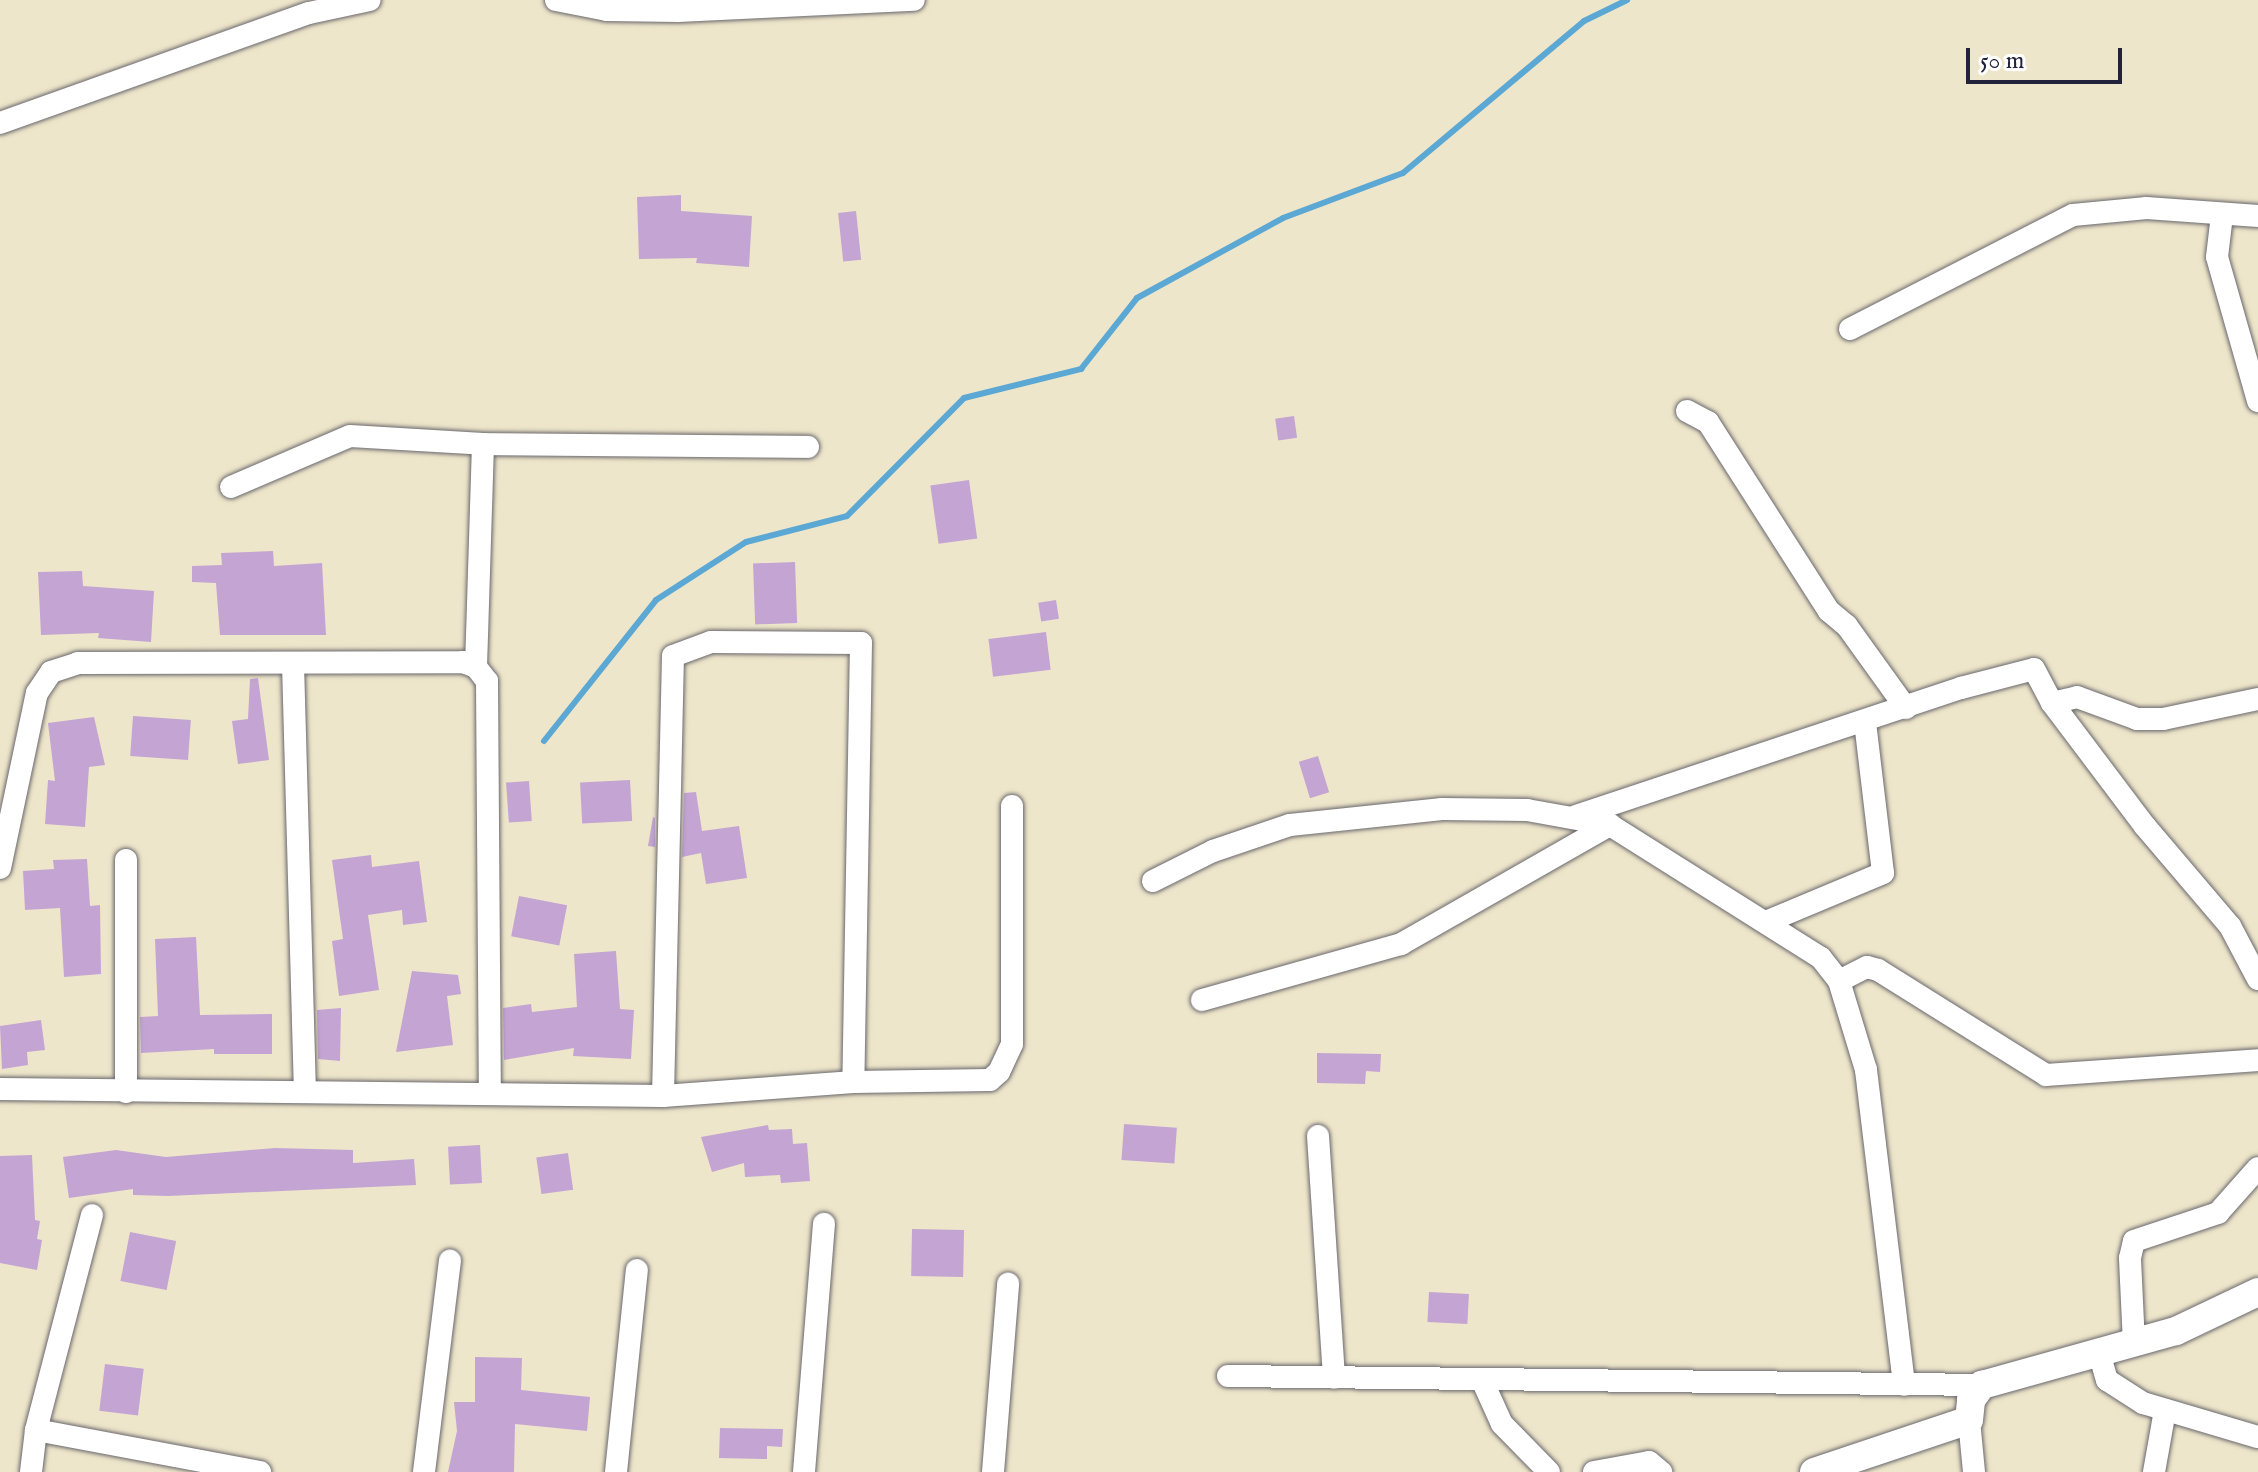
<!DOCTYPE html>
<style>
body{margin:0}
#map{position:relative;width:2258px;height:1472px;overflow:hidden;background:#eee6ca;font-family:"IM FELL English",serif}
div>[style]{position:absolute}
.stream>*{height:6px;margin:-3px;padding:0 3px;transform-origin:3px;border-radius:3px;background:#5ca8d4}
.building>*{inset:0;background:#c3a4d3;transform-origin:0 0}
.roads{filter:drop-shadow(0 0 2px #69676d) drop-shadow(0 0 2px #69676d)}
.minor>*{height:22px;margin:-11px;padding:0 11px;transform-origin:11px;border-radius:11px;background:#fff}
.tertiary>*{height:28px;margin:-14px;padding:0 14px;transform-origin:14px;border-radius:14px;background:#fff}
span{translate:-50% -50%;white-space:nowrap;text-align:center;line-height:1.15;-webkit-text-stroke:7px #fff;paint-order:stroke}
.scale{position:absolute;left:1966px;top:48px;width:156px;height:36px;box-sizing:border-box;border:4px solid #22223b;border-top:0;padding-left:10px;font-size:24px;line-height:28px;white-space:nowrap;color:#22223b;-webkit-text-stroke:6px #fff;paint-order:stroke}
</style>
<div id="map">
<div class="stream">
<i style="left:544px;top:741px;width:180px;rotate:-51.5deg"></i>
<i style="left:656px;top:600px;width:107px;rotate:-32.8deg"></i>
<i style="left:746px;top:542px;width:104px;rotate:-14.4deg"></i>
<i style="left:847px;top:516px;width:166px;rotate:-45.2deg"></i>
<i style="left:964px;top:398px;width:121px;rotate:-13.9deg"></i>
<i style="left:1081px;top:369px;width:90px;rotate:-51.7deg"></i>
<i style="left:1137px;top:298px;width:166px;rotate:-28.7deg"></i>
<i style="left:1283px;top:218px;width:128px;rotate:-20.6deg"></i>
<i style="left:1403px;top:173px;width:236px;rotate:-40deg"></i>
<i style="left:1584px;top:21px;width:48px;rotate:-26deg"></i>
</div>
<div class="building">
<i style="clip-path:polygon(681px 195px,681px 211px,752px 216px,749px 267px,696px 263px,697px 258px,639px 259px,637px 197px)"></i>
<i style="left:856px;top:211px;width:49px;height:18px;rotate:84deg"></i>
<i style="left:1294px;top:416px;width:22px;height:19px;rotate:82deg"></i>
<i style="left:969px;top:480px;width:59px;height:39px;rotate:82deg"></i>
<i style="clip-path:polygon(273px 551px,274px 566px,322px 563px,326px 635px,220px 635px,216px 583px,192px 582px,192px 566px,222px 565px,221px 553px)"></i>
<i style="left:795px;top:562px;width:61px;height:42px;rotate:88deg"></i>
<i style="clip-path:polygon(82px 571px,83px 586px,154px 591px,151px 642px,98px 638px,99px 633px,41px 635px,38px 572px)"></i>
<i style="left:1056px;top:600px;width:19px;height:18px;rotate:81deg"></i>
<i style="left:1046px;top:632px;width:38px;height:58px;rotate:83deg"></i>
<i style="clip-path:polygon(258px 678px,269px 760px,238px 764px,232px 721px,248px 719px,250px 679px)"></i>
<i style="left:133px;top:716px;width:58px;height:40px;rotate:4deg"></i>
<i style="clip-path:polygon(94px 717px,105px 765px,89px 767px,85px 827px,45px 824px,48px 780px,55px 781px,48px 723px)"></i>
<i style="left:1318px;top:756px;width:38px;height:20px;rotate:73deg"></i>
<i style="left:630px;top:780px;width:41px;height:50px;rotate:87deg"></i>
<i style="left:529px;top:781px;width:40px;height:23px;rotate:86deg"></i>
<i style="clip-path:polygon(696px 792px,702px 831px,739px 826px,747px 878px,706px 884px,701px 853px,682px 857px,684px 793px)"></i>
<i style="clip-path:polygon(653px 817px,655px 818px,655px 847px,648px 846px)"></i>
<i style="clip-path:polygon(371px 855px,372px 867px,419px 861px,427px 922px,403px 925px,402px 910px,368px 915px,379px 990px,339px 996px,332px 941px,343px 939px,332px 860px)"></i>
<i style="clip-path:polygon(87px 859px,90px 906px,100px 905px,101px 974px,64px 977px,60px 908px,25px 910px,23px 871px,54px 869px,53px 860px)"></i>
<i style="left:519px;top:896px;width:49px;height:41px;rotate:11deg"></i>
<i style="clip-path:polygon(196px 937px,200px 1015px,272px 1014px,272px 1054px,214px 1054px,214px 1049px,141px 1053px,140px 1017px,158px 1016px,155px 939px)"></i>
<i style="clip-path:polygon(616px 951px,620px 1009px,634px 1010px,631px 1059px,573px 1056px,574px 1048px,504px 1060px,503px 1008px,531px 1004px,532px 1012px,577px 1007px,574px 954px)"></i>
<i style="clip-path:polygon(412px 971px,458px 975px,461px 994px,447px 996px,453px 1045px,396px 1052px)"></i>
<i style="clip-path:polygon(341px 1008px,340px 1061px,318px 1059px,317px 1010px)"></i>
<i style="clip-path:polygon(41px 1020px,45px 1050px,27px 1052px,28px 1065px,2px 1069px,0 1026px)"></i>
<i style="clip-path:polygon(1317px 1053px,1381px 1054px,1380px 1072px,1366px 1071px,1365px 1084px,1317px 1083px)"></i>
<i style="left:1124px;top:1124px;width:53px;height:36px;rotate:4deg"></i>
<i style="clip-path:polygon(768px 1125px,769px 1130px,792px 1129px,793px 1144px,807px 1143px,810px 1181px,781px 1183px,780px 1175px,745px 1177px,744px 1163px,712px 1172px,701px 1137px)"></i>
<i style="left:480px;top:1145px;width:38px;height:32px;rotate:87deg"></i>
<i style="clip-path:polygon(275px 1148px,353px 1150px,353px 1163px,414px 1159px,416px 1185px,168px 1196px,133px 1195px,133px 1189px,69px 1198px,63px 1157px,116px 1150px,166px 1157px)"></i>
<i style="left:568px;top:1153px;width:37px;height:32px;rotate:82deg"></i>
<i style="clip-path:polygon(32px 1155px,35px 1220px,40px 1221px,37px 1239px,42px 1240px,37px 1270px,0 1263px,0 1156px)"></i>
<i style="left:912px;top:1229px;width:52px;height:47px;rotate:1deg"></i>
<i style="left:130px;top:1232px;width:47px;height:50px;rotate:11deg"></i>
<i style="left:1429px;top:1292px;width:40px;height:30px;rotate:3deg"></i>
<i style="clip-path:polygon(475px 1357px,522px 1358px,521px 1390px,590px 1397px,587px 1431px,515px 1424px,514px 1472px,448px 1472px,457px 1431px,454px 1402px,475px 1402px)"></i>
<i style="left:105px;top:1364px;width:39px;height:47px;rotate:7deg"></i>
<i style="clip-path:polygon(720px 1428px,783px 1429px,782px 1447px,767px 1446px,767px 1459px,719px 1458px)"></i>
</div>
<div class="roads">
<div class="minor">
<i style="left:556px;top:0;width:52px;rotate:11.1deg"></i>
<i style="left:607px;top:10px;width:71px;rotate:0.8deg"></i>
<i style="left:678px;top:11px;width:236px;rotate:-2.7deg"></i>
<i style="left:0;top:123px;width:328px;rotate:-19.6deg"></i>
<i style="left:309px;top:13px;width:62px;rotate:-12deg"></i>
<i style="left:2222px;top:215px;width:42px;rotate:96.8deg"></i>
<i style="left:2217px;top:257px;width:150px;rotate:74.1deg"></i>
<i style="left:1850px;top:329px;width:250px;rotate:-27.1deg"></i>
<i style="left:2073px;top:215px;width:74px;rotate:-5.4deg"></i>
<i style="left:2147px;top:208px;width:111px;rotate:4.1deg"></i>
<i style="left:1687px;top:411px;width:24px;rotate:28deg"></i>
<i style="left:1708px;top:422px;width:224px;rotate:57.4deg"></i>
<i style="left:1829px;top:611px;width:23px;rotate:40deg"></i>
<i style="left:1847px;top:626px;width:101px;rotate:54.3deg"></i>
<i style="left:231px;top:487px;width:129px;rotate:-23.2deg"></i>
<i style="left:350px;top:436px;width:133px;rotate:3.4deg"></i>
<i style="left:483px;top:444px;width:325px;rotate:0.5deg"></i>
<i style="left:293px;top:664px;width:428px;rotate:88.4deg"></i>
<i style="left:476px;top:667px;width:223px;rotate:-88.2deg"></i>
<i style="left:2052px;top:703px;width:26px;rotate:-13deg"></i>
<i style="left:2077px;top:697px;width:64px;rotate:20.1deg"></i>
<i style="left:2137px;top:719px;width:26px"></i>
<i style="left:2163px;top:719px;width:97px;rotate:-11.9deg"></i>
<i style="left:1576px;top:816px;width:406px;rotate:-18.4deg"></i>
<i style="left:1961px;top:688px;width:75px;rotate:-14.6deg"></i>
<i style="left:2034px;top:669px;width:38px;rotate:62deg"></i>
<i style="left:2052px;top:703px;width:153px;rotate:53deg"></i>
<i style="left:2144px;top:825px;width:133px;rotate:49.6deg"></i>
<i style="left:2230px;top:926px;width:60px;rotate:62.2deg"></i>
<i style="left:0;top:868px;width:179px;rotate:-78.1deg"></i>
<i style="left:37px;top:693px;width:25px;rotate:-56deg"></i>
<i style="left:51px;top:672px;width:28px;rotate:-18deg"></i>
<i style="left:78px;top:663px;width:385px;rotate:-0.1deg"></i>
<i style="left:463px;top:662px;width:14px;rotate:21deg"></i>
<i style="left:476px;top:667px;width:18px;rotate:52deg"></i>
<i style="left:487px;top:681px;width:410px;rotate:89.6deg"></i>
<i style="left:1153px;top:881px;width:67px;rotate:-26.6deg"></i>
<i style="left:1213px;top:851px;width:81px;rotate:-18.7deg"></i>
<i style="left:1290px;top:825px;width:153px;rotate:-6deg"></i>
<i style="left:1442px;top:809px;width:85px;rotate:0.7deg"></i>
<i style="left:1527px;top:810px;width:84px;rotate:10.2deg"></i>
<i style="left:1610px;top:825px;width:249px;rotate:32.2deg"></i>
<i style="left:1821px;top:958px;width:29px;rotate:52deg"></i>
<i style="left:1839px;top:981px;width:93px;rotate:73.1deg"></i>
<i style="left:1866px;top:1070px;width:317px;rotate:83.1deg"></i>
<i style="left:1766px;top:922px;width:127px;rotate:-22.7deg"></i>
<i style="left:1883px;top:873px;width:152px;rotate:-96.8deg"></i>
<i style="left:1839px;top:981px;width:31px;rotate:-27deg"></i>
<i style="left:1867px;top:967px;width:11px;rotate:15deg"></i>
<i style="left:1878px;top:970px;width:198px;rotate:32deg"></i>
<i style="left:2046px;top:1075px;width:213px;rotate:-4deg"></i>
<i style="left:1202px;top:1000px;width:207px;rotate:-15.7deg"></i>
<i style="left:1401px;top:944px;width:241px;rotate:-29.7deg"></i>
<i style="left:0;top:1089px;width:663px;rotate:0.6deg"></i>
<i style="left:663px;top:1096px;width:191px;rotate:-4.2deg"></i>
<i style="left:853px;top:1082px;width:137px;rotate:-0.8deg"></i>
<i style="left:990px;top:1080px;width:12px;rotate:-42deg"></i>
<i style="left:999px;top:1072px;width:31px;rotate:-65deg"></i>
<i style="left:1012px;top:1044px;width:238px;rotate:-90deg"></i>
<i style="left:126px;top:1092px;width:232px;rotate:-90deg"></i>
<i style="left:663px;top:1096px;width:440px;rotate:-88.7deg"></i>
<i style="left:673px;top:656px;width:40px;rotate:-20.2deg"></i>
<i style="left:711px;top:642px;width:150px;rotate:0.4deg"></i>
<i style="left:861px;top:643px;width:439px;rotate:91deg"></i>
<i style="left:1318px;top:1136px;width:242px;rotate:86.2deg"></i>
<i style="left:2134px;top:1344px;width:86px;rotate:-92.7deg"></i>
<i style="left:2130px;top:1258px;width:17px;rotate:-77deg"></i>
<i style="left:2134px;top:1241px;width:89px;rotate:-18.4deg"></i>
<i style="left:2218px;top:1213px;width:60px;rotate:-48.4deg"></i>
<i style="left:2100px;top:1356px;width:25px;rotate:74deg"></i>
<i style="left:2107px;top:1380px;width:43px;rotate:32.6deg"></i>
<i style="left:2143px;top:1403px;width:120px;rotate:16.5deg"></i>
<i style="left:1228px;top:1376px;width:754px;rotate:0.68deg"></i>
<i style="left:1482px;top:1380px;width:48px;rotate:65.6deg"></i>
<i style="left:1502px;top:1424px;width:67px;rotate:45.6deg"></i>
<i style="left:1969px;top:1420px;width:52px;rotate:84.5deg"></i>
<i style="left:36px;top:1430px;width:228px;rotate:10.6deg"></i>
<i style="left:31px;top:1472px;width:42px;rotate:-83.2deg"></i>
<i style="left:36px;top:1430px;width:222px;rotate:-75.4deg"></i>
<i style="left:424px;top:1472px;width:213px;rotate:-83deg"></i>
<i style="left:616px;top:1472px;width:203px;rotate:-84.1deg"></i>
<i style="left:804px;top:1472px;width:249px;rotate:-85.4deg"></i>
<i style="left:993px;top:1472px;width:189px;rotate:-85.4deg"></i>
<i style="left:1594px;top:1472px;width:56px;rotate:-10.3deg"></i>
<i style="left:1649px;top:1462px;width:16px;rotate:40deg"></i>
<i style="left:2154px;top:1472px;width:63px;rotate:-79.9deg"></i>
</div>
<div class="tertiary">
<i style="left:1814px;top:1472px;width:163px;rotate:-18.5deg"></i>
<i style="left:1969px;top:1420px;width:20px;rotate:-84deg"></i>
<i style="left:1971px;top:1400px;width:19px;rotate:-54deg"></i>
<i style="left:1982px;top:1385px;width:201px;rotate:-15.6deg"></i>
<i style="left:2176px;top:1331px;width:91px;rotate:-25.4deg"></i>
</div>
</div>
<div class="scale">50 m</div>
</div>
